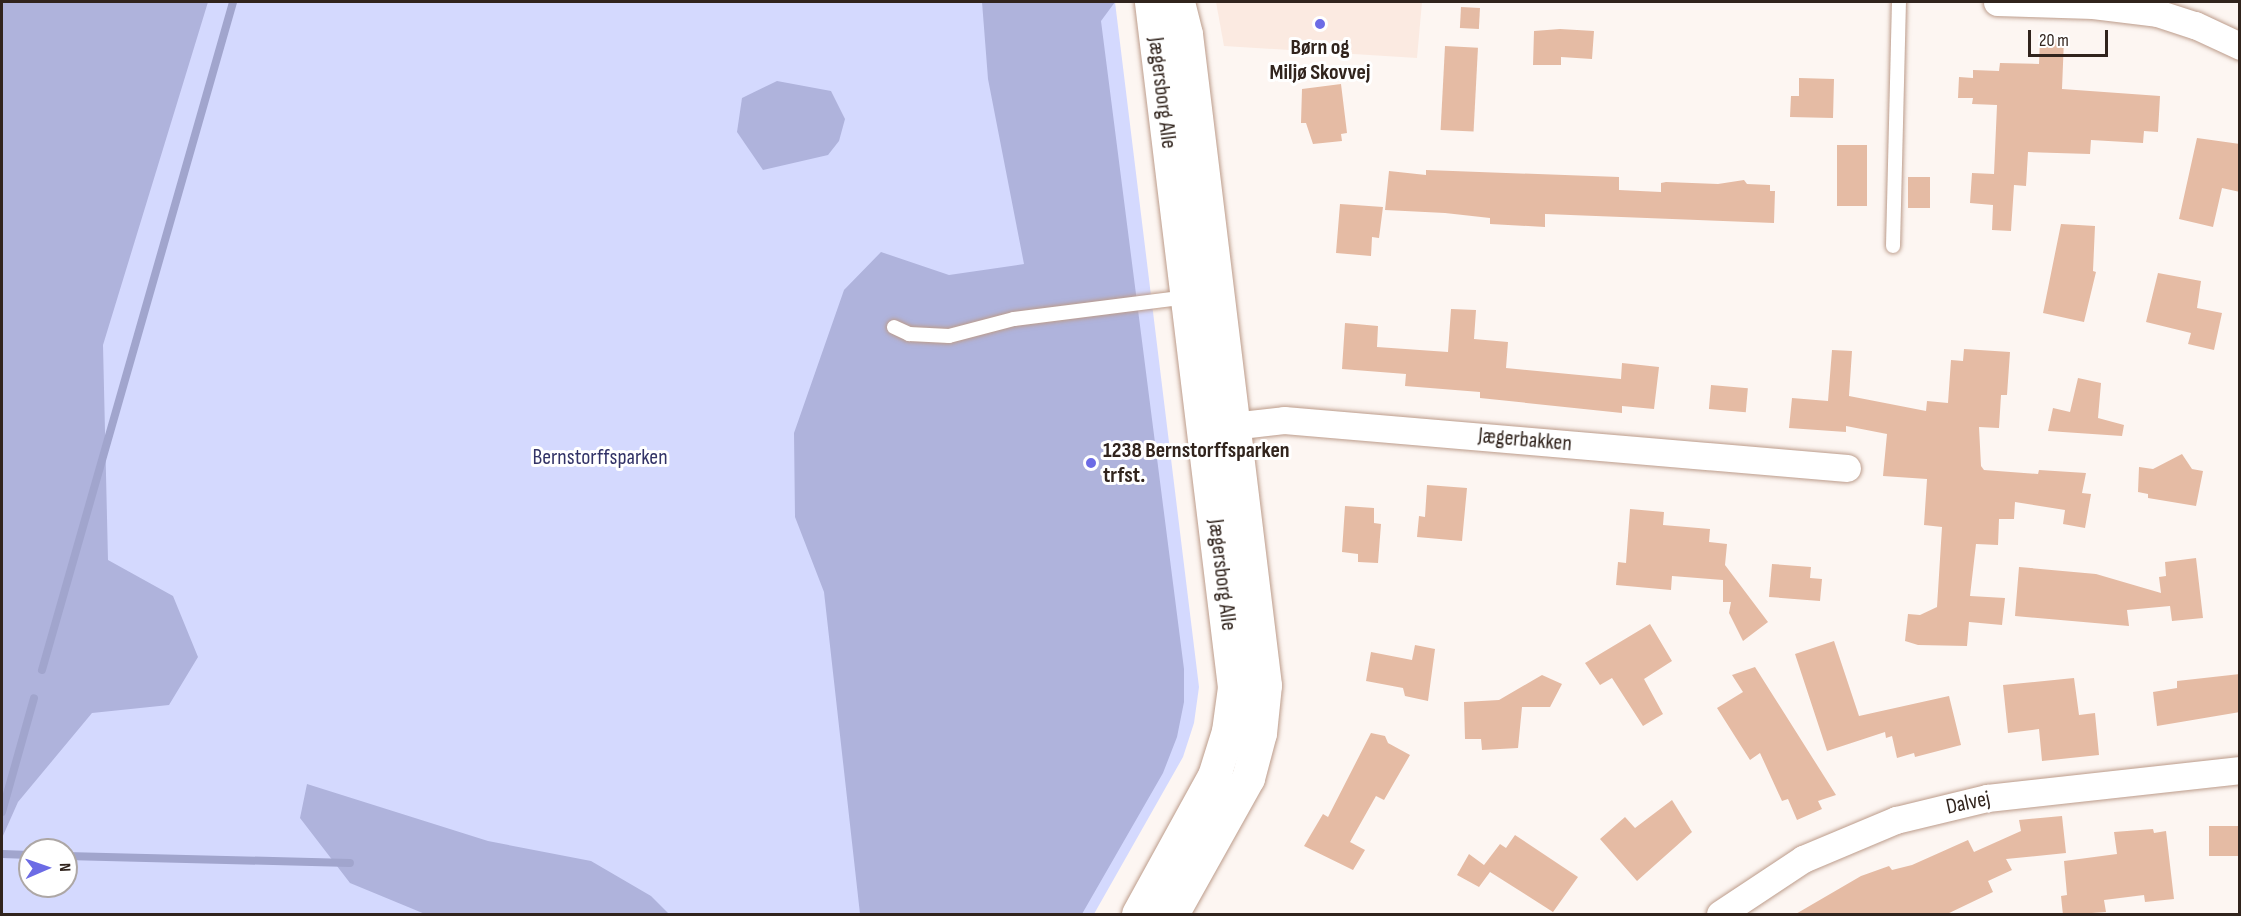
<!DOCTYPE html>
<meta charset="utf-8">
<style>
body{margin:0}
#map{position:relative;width:2241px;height:916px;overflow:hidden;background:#fdf6f2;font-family:"Sofia Sans Condensed",sans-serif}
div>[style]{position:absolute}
.built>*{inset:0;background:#fbeae1}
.green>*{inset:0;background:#d4d9fe}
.forest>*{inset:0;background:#afb3dc}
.stream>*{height:8px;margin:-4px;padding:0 4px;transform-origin:4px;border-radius:4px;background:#a1a5cd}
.building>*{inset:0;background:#e5bba4;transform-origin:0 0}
.roads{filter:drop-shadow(0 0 2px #bc9c8b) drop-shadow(0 0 2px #bc9c8b)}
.service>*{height:14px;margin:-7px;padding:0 7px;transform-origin:7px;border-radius:7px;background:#fff}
.minor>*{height:27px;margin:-13.5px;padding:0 13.5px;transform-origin:13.5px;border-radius:13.5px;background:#fff}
.tertiary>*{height:33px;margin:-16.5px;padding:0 16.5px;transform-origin:16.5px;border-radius:16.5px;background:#fff}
.dots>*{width:16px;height:16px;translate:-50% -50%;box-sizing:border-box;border:3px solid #fff;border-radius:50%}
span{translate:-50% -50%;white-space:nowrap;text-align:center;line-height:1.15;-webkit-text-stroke:6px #fff;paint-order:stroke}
.poi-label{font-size:22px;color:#31241d;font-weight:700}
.left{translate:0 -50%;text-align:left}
.street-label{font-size:22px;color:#31241d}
.park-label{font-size:22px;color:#323367}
.frame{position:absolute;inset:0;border:3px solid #31241d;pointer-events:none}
.north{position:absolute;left:18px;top:838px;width:60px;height:60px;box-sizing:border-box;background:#fff;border:2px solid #ada7a5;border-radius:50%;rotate:88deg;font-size:16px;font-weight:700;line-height:24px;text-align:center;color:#31241d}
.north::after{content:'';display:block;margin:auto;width:21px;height:27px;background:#6c6be5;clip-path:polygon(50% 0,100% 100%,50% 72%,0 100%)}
.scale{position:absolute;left:2028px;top:30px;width:80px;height:27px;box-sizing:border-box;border:3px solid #31241d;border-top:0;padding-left:8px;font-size:18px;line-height:21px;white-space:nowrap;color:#31241d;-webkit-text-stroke:4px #fff;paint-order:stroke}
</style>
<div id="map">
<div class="built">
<i style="clip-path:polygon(1216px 2px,1422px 2px,1417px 58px,1224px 46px)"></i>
</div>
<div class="green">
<i style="clip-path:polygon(evenodd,2px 2px,1115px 2px,1199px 687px,1194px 723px,1183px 757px,1094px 914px,2px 914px,2px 2px,30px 850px,66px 850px,66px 886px,30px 886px,30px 850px)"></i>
</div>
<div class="forest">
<i style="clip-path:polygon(2px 2px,208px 2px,103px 345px,108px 560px,173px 596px,198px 657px,169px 705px,92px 713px,18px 802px,2px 838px)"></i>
<i style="clip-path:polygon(982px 2px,1115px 2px,1101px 21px,1184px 669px,1184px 702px,1177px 737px,1163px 773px,1082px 914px,860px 914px,824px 592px,795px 517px,794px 433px,844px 290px,881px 252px,949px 275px,1024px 264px,988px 79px)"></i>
<i style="clip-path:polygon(777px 81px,831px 91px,845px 119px,839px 141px,828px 155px,763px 170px,737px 132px,742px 98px)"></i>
<i style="clip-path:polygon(307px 784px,488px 841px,591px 861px,651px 896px,669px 914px,425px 914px,350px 883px,300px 818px)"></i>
</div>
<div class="stream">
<i style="left:42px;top:670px;width:695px;rotate:-74.04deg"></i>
<i style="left:2px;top:812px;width:118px;rotate:-74.3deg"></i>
<i style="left:2px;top:854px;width:28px;rotate:2deg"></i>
<i style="left:66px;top:856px;width:284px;rotate:1.4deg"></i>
</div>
<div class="building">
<i style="left:1461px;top:7px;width:19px;height:21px;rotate:3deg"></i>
<i style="clip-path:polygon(1560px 29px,1594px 31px,1592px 59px,1561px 57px,1561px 65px,1533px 65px,1534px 31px)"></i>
<i style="clip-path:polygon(2040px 38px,2064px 39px,2062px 89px,2160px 96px,2158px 132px,2144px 131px,2143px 143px,2091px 140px,2090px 154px,2028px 152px,2026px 186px,2014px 185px,2011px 231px,1992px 230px,1993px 205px,1970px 203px,1972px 173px,1994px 174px,1997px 105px,1972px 104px,1973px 98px,1958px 98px,1959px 77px,1973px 78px,1973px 70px,1999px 71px,2000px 63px,2039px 64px)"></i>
<i style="left:1445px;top:46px;width:33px;height:84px;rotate:3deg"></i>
<i style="clip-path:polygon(1799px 78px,1834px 79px,1833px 118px,1790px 117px,1791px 96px,1799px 96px)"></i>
<i style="clip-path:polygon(1341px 84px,1347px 133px,1341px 134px,1342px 141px,1313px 144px,1306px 123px,1301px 123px,1302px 89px)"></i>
<i style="clip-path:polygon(2197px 138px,2240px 144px,2240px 192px,2222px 188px,2213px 227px,2179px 219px)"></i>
<i style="left:1837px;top:145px;width:30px;height:61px"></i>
<i style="clip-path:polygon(1426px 170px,1619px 177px,1619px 190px,1661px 192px,1661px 183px,1666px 182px,1718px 184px,1744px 180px,1747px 184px,1770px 185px,1770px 191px,1775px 191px,1774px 223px,1545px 214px,1545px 227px,1490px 224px,1490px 218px,1445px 213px,1385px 210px,1389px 171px,1426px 175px)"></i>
<i style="left:1908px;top:177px;width:22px;height:31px"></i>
<i style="clip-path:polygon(1340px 204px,1383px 207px,1379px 238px,1372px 237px,1371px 256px,1336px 253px)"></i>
<i style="clip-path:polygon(2061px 224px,2095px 226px,2093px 271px,2096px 272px,2084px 322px,2043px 313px)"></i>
<i style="clip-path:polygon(2158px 273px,2201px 281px,2197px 308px,2222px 313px,2214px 350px,2188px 344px,2191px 333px,2146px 322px)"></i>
<i style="clip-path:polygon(1451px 309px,1476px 310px,1474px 339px,1508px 342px,1506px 368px,1621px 379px,1622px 363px,1659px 367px,1654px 409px,1622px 406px,1622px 413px,1480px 398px,1480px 392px,1405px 386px,1406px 374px,1342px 369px,1345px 323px,1378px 326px,1377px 347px,1448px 352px)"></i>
<i style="clip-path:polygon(1964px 349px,2010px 352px,2007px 395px,2001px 395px,1999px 428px,1979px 427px,1981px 466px,1984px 470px,2038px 474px,2039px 470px,2086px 473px,2082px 493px,2091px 494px,2085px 528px,2063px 524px,2065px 510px,2015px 502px,2014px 519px,1999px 519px,1998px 545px,1976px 544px,1970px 596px,2005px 598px,2002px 625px,1969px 622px,1967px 646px,1918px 645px,1905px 641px,1908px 614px,1920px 615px,1937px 607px,1942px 527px,1924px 525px,1927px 479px,1883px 476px,1887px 434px,1846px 426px,1846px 432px,1789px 428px,1792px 398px,1828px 401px,1832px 350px,1852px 351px,1849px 396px,1926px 411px,1927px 401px,1948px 403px,1951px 360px,1963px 361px)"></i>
<i style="clip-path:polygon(2078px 378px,2101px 383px,2098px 418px,2124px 425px,2122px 436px,2048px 431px,2053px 408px,2070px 412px)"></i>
<i style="left:1711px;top:385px;width:37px;height:24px;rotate:5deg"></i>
<i style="clip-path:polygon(2182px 454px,2192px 469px,2203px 471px,2196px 506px,2148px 498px,2148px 494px,2138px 492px,2139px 467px,2153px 469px)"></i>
<i style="clip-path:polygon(1427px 485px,1467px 488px,1462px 541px,1417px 537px,1419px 516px,1425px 517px)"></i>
<i style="clip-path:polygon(1345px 506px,1374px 508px,1374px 523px,1381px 524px,1378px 563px,1358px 562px,1358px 554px,1342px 552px)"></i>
<i style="clip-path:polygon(1630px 509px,1664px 512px,1663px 525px,1710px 529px,1709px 542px,1727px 544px,1725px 565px,1768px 622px,1743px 641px,1729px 613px,1731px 602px,1723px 602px,1723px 580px,1672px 576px,1671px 590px,1616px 585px,1618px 562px,1626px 563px)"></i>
<i style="clip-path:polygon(2196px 558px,2203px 618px,2172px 621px,2170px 606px,2127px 610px,2129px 626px,2015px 616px,2019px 567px,2096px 574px,2161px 593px,2159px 577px,2166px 576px,2165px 562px)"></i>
<i style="clip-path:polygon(1772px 564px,1811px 567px,1810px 578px,1822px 579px,1820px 601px,1769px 597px)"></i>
<i style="clip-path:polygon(1650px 624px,1672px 661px,1644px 679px,1663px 714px,1643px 726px,1612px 678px,1600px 685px,1585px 663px)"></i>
<i style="clip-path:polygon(1834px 641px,1859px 716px,1949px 696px,1961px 745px,1915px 757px,1914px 753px,1897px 758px,1892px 736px,1886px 738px,1885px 732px,1827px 751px,1795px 654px)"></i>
<i style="clip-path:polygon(1415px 645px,1435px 649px,1428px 701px,1405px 696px,1403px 688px,1366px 681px,1371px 652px,1412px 660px)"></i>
<i style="clip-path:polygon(1755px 667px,1836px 795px,1818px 801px,1822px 809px,1797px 820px,1788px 799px,1782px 801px,1760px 753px,1750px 760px,1717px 708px,1743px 692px,1732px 675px)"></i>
<i style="clip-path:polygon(2240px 674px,2240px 712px,2157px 726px,2153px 692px,2177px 688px,2177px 681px)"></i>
<i style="clip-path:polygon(1542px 675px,1562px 684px,1550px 707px,1522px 707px,1518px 748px,1482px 750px,1481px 739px,1465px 739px,1464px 702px,1499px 700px)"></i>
<i style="clip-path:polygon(2074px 678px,2079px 715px,2095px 713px,2099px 755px,2042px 761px,2039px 729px,2008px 733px,2003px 685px)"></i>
<i style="clip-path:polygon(1371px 733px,1385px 736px,1388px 743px,1410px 755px,1384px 800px,1376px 796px,1350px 842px,1365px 850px,1353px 870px,1304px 846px,1323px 814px,1328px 817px)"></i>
<i style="clip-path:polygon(1672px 800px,1692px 832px,1637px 881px,1600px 839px,1625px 817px,1635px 828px)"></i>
<i style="clip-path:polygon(2062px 816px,2066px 853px,2006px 859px,2012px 870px,1988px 881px,1993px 892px,1945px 915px,1794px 915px,1861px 876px,1889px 866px,1892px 870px,1912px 865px,1968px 840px,1974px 852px,2021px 831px,2019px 820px)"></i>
<i style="left:2240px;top:826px;width:30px;height:31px;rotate:90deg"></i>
<i style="clip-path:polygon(2153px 829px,2154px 833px,2166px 831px,2174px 899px,2145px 902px,2144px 895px,2104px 900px,2106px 912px,2063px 915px,2061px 896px,2067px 895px,2064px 861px,2117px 854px,2114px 832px)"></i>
<i style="clip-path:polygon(1515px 835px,1578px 877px,1553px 912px,1490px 872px,1479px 887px,1457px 875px,1469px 854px,1484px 865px,1500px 844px,1506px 848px)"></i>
</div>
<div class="roads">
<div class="service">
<i style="left:1893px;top:246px;width:244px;rotate:-88.6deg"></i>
<i style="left:894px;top:327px;width:17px;rotate:25deg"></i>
<i style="left:909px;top:334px;width:40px;rotate:2.9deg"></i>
<i style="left:949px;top:336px;width:67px;rotate:-14.7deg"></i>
<i style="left:1014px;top:319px;width:175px;rotate:-7.2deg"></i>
</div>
<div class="minor">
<i style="left:1997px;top:2px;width:96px;rotate:1.8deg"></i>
<i style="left:2093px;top:5px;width:64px;rotate:7.1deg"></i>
<i style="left:2157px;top:13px;width:40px;rotate:18deg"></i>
<i style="left:2195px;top:25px;width:50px;rotate:25deg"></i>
<i style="left:1214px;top:428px;width:70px;rotate:-6.5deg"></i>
<i style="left:1284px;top:420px;width:565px;rotate:4.87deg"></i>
<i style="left:1720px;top:914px;width:100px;rotate:-33.5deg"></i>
<i style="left:1803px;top:859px;width:101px;rotate:-22.8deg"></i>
<i style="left:1896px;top:820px;width:94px;rotate:-13.6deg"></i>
<i style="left:1987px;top:798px;width:255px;rotate:-6.3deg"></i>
</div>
<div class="tertiary">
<i style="left:1138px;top:914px;width:158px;rotate:-61.2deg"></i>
<i style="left:1214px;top:776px;width:47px;rotate:-72.7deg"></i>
<i style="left:1228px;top:731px;width:44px;rotate:-82.2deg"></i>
<i style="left:1234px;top:687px;width:690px;rotate:-96.91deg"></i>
<i style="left:1172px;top:914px;width:156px;rotate:-60.8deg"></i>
<i style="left:1248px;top:778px;width:47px;rotate:-75.1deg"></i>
<i style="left:1260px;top:733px;width:48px;rotate:-84.1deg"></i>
<i style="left:1265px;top:685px;width:656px;rotate:-96.92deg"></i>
<i style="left:1186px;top:34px;width:33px;rotate:-104deg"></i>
</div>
</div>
<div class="dots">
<i style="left:1320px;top:24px;background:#6c6be5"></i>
<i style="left:1091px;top:463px;background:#6c6be5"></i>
</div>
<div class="poi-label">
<span style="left:1320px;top:60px">Børn og<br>Miljø Skovvej</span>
<span class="left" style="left:1103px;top:463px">1238 Bernstorffsparken<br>trfst.</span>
</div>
<div class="street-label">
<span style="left:1162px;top:93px;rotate:83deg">Jægersborg Alle</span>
<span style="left:1525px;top:440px;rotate:5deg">Jægerbakken</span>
<span style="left:1222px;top:575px;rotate:83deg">Jægersborg Alle</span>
<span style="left:1968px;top:803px;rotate:-12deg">Dalvej</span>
</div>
<div class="park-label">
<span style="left:600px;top:458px">Bernstorffsparken</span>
</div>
<div class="frame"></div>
<div class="north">N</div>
<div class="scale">20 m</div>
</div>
